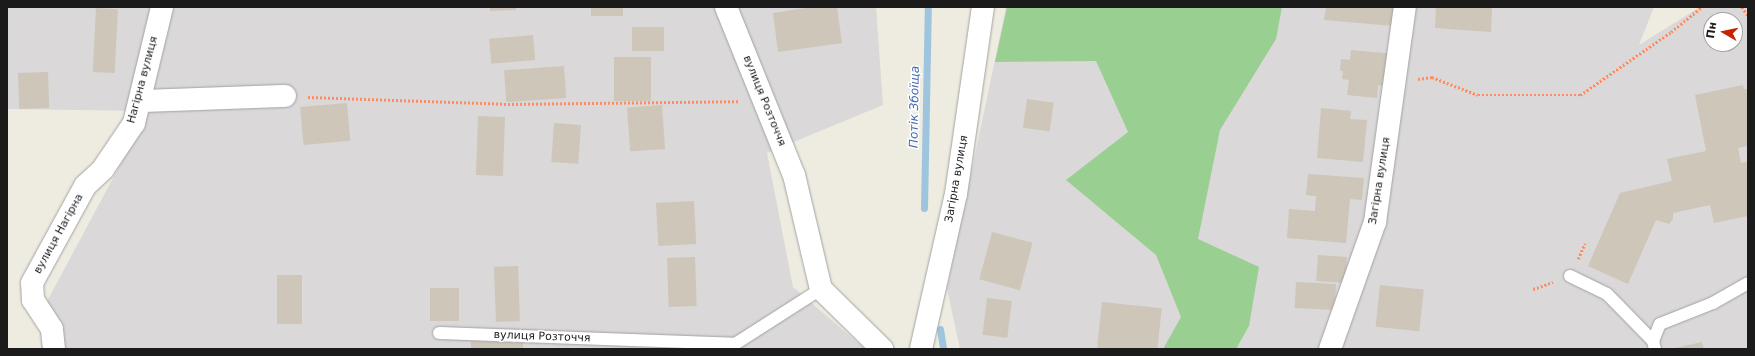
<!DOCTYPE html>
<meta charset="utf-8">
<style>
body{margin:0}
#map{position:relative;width:1755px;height:356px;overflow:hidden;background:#eeece0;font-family:"DejaVu Sans",sans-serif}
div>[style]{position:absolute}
.residential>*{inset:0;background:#dad8d8}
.forest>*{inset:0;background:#9acf92}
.stream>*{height:7px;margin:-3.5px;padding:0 3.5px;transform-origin:3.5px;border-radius:3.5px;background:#9ec4de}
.building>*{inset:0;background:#cdc6b9;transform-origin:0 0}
.path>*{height:2.5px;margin-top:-1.25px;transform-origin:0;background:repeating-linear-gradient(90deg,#ff8c60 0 2px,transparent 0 4px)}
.roads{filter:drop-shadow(0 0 1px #a2a2a2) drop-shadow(0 0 1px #a2a2a2)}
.service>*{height:12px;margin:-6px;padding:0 6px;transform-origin:6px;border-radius:6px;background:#fff}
.minor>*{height:22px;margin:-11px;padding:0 11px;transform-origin:11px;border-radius:11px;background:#fff}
span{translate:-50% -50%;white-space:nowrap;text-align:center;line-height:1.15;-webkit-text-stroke:3px #fff;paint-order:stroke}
.street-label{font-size:11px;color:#1b1b1b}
.water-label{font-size:12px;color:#4467af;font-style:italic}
.frame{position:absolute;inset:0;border:8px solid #1b1b1b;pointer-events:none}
.north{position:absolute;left:1703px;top:12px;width:40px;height:40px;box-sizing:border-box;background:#fff;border:1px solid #a4a4a4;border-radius:50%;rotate:279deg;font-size:11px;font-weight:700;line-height:16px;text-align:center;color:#1b1b1b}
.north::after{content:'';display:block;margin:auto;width:14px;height:18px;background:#c72300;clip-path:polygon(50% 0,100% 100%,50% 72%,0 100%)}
</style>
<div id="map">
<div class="residential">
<i style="clip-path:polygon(7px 7px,876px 7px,883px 105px,767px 153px,793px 287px,865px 349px,50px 349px,37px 320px,149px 111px,7px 109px)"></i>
<i style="clip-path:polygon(evenodd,1006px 7px,1654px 7px,1639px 45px,1700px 7px,1748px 7px,1748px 349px,960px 349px,947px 289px,1006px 7px,1711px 20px,1735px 20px,1735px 44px,1711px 44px,1711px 20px)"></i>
</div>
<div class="forest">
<i style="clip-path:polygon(1007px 7px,1282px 7px,1276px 39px,1220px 130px,1198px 239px,1259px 267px,1249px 326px,1236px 349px,1163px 349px,1181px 317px,1156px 255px,1066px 180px,1128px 132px,1096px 61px,995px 62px)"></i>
</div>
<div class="stream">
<i style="left:924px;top:208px;width:201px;rotate:-88.9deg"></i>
<i style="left:940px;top:329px;width:20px;rotate:81deg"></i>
</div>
<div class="building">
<i style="clip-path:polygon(490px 7px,516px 7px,516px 10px,490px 11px)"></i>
<i style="left:591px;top:7px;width:32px;height:9px"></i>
<i style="clip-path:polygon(812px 7px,837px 7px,842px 43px,778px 52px,773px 13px)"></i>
<i style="clip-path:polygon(1326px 7px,1396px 7px,1394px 26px,1324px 20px)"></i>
<i style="clip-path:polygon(1436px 7px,1492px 7px,1491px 32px,1435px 28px)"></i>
<i style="left:96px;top:8px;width:22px;height:64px;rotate:3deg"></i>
<i style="left:664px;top:27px;width:24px;height:32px;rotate:90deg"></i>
<i style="left:533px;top:35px;width:25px;height:44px;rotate:85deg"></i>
<i style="clip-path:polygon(1351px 50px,1395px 54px,1392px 87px,1378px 85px,1377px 98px,1347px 95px,1349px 80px,1342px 79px,1343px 71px,1340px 71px,1341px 59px,1350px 60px)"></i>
<i style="left:614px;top:57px;width:37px;height:44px"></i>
<i style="left:564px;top:66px;width:32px;height:60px;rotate:86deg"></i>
<i style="left:48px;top:72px;width:36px;height:30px;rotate:88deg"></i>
<i style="clip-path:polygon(1743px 85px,1744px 89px,1748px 89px,1748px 146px,1738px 148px,1741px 163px,1747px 162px,1748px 165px,1748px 216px,1714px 223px,1710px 205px,1673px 213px,1673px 219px,1669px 224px,1656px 220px,1628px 284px,1588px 266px,1620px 193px,1672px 181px,1667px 159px,1706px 151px,1695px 95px)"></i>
<i style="left:1027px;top:99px;width:27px;height:29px;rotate:8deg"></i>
<i style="left:347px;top:103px;width:38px;height:47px;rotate:85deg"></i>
<i style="left:662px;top:105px;width:44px;height:35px;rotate:86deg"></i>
<i style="clip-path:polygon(1321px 108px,1351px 111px,1350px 119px,1367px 120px,1363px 162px,1317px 158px)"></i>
<i style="left:478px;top:116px;width:27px;height:59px;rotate:2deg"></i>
<i style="left:554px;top:123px;width:27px;height:39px;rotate:4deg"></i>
<i style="clip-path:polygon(1308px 174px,1364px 178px,1362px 200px,1350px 199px,1346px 243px,1287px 238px,1289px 209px,1315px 211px,1316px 196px,1306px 195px)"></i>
<i style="left:694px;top:201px;width:43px;height:38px;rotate:87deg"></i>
<i style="left:992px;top:232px;width:42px;height:49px;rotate:15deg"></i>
<i style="left:1318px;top:255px;width:29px;height:26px;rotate:4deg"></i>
<i style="left:695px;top:257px;width:49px;height:28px;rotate:88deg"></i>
<i style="left:518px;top:266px;width:55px;height:24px;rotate:88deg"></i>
<i style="left:277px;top:275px;width:25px;height:49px"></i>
<i style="left:1296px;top:282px;width:40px;height:26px;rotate:3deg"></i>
<i style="left:1380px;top:285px;width:44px;height:42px;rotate:6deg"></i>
<i style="left:430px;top:288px;width:29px;height:33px"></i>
<i style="left:987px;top:298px;width:25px;height:37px;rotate:7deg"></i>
<i style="left:1102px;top:302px;width:60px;height:47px;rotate:6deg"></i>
<i style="clip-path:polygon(471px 341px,523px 343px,523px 349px,471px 349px)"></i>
<i style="clip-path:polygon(1702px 342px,1704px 349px,1675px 349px,1675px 348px)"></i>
</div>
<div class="path">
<i style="left:1742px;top:7px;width:11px;rotate:56deg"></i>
<i style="left:1418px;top:79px;width:14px;rotate:-8deg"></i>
<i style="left:1432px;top:77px;width:49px;rotate:21.4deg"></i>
<i style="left:1478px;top:95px;width:102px"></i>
<i style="left:1580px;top:95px;width:111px;rotate:-34.7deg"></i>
<i style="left:1671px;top:32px;width:40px;rotate:-39deg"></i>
<i style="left:308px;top:97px;width:196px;rotate:2deg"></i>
<i style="left:504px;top:104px;width:234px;rotate:-0.7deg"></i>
<i style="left:1578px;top:259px;width:17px;rotate:-66deg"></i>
<i style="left:1533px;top:289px;width:21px;rotate:-19deg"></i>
</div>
<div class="roads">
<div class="service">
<i style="left:1570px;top:276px;width:41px;rotate:25.9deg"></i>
<i style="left:1607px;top:294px;width:66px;rotate:45.6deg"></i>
<i style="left:439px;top:333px;width:296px;rotate:2.1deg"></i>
<i style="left:735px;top:344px;width:102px;rotate:-32.6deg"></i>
<i style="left:1655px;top:349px;width:8px;rotate:-104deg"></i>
<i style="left:1653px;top:341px;width:18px;rotate:-68deg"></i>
<i style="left:1660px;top:324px;width:57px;rotate:-21.6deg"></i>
<i style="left:1713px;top:303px;width:40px;rotate:-29.7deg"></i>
</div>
<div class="minor">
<i style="left:726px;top:7px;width:181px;rotate:68deg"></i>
<i style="left:794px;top:175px;width:117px;rotate:76.7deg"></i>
<i style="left:821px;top:289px;width:86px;rotate:44.5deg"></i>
<i style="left:140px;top:101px;width:145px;rotate:-2deg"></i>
<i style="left:54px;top:349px;width:20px;rotate:-96deg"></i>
<i style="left:52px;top:329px;width:35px;rotate:-123deg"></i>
<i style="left:33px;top:300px;width:17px;rotate:-93deg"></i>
<i style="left:32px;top:283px;width:111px;rotate:-61.3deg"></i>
<i style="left:85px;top:186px;width:25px;rotate:-43deg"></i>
<i style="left:103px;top:169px;width:55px;rotate:-56deg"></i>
<i style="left:134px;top:123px;width:119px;rotate:-76.4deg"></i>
<i style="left:921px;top:349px;width:159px;rotate:-77.3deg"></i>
<i style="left:956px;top:194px;width:189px;rotate:-81.8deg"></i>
<i style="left:1330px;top:349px;width:135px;rotate:-70.5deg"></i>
<i style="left:1375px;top:222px;width:217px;rotate:-82.1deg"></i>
</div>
</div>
<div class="street-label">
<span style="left:143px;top:80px;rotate:-75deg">Нагірна вулиця</span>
<span style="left:764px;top:101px;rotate:68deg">вулиця Розточчя</span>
<span style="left:957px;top:179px;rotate:-80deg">Загірна вулиця</span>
<span style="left:1380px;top:181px;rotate:-81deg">Загірна вулиця</span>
<span style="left:59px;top:234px;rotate:-61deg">вулиця Нагірна</span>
<span style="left:542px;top:337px;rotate:2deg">вулиця Розточчя</span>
</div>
<div class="water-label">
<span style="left:915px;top:107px;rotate:-89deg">Потік Збоїща</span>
</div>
<div class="frame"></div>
<div class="north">Пн</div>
</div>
